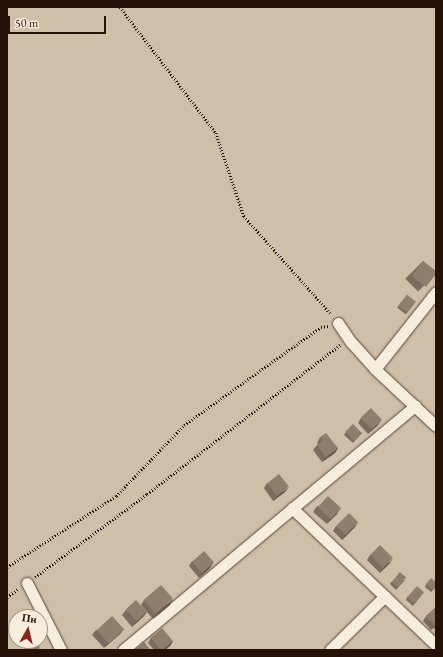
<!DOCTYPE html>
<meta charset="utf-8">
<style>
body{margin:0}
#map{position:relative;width:443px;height:657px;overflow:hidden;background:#f2e3c9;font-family:"EB Garamond",serif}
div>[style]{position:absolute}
.green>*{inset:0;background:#cfbfa8}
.path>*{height:2.5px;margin-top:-1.25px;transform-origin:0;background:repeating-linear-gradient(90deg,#261109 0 1px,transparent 0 3px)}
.roads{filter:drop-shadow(0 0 1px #594639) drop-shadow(0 0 1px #594639)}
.minor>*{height:11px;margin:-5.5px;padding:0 5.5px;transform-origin:5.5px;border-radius:5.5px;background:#f7eddc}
.wall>*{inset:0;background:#7c6c5e;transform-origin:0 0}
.shaded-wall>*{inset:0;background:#65584c}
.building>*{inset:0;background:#907e6d;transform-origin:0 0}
span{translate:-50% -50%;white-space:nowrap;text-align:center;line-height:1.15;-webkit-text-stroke:3px #f7eddc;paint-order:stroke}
.frame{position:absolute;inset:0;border:8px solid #261109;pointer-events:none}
.north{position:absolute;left:8px;top:609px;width:40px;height:40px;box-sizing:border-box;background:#f7eddc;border:1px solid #a39588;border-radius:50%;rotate:8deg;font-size:11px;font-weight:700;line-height:16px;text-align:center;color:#261109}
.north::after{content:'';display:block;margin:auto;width:14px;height:18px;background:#8f2418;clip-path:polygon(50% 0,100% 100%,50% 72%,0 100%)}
.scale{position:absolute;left:8px;top:16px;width:98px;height:18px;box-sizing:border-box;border:2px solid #261109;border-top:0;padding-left:5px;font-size:12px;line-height:14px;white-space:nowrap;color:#261109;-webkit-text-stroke:3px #f7eddc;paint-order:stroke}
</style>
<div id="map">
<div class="green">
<i style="clip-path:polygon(evenodd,7px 7px,436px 7px,436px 650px,7px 650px,7px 7px,16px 617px,40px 617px,40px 641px,16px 641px,16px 617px)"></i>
</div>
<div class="path">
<i style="left:120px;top:7px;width:158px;rotate:52.7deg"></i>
<i style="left:216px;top:133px;width:88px;rotate:71.4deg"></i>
<i style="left:244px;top:216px;width:131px;rotate:48.4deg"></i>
<i style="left:7px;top:567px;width:130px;rotate:-33.1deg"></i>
<i style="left:116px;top:496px;width:98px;rotate:-46.2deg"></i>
<i style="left:184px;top:425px;width:168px;rotate:-35.6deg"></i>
<i style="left:321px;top:327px;width:7px;rotate:-8deg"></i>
<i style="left:35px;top:577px;width:139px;rotate:-36.5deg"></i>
<i style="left:147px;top:494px;width:244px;rotate:-37.7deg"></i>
<i style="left:7px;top:597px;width:14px;rotate:-36deg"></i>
</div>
<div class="roads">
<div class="minor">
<i style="left:338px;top:323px;width:23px;rotate:56deg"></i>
<i style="left:351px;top:342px;width:36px;rotate:48deg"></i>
<i style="left:375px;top:369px;width:83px;rotate:43.1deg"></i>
<i style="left:375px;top:369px;width:98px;rotate:-51.6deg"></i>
<i style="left:292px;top:508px;width:199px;rotate:43.6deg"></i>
<i style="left:27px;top:583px;width:75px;rotate:63.1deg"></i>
<i style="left:123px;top:650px;width:381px;rotate:-39.9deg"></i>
<i style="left:330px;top:650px;width:77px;rotate:-44.5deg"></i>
</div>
</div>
<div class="wall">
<i style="left:423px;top:261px;width:18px;height:25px;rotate:45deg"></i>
<i style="left:407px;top:295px;width:11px;height:16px;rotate:38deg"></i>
<i style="clip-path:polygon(361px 418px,378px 425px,368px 434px,358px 423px)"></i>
<i style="clip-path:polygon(346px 432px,362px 433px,353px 443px,344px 435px)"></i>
<i style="clip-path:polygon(320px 437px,338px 448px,335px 453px,322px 462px,313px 450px,318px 444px,317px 443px)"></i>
<i style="clip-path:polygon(267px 483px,285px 492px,273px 501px,264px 488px)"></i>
<i style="clip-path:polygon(317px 506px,337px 514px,327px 524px,313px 512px)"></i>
<i style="clip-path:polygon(336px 526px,355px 527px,342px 540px,333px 531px)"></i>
<i style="clip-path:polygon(370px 555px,390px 563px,380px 573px,367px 560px)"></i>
<i style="clip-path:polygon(192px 561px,210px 568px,199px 578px,189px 566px)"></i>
<i style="clip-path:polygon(405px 580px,396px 590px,390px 584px,391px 582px)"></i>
<i style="clip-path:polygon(426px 584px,436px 587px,431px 592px,425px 587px)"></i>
<i style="clip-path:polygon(424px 592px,413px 606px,406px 600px,407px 597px)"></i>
<i style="clip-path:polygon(144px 600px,170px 605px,153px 619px,141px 605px)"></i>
<i style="clip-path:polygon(436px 607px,436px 631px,434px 628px,431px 630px,423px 621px,426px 616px)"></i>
<i style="clip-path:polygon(126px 610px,147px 612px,143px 617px,132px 627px,122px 615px)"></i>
<i style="clip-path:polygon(124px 629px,120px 634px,104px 648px,92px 635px,96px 630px)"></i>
<i style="clip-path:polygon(151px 638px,173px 641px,170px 646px,165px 650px,154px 650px,148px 643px)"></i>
<i style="clip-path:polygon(25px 643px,38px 650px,26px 650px,23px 646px)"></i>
</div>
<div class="shaded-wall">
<i style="clip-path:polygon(382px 420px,378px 425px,368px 434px,372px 429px)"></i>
<i style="clip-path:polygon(338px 448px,335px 453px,322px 462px,326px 457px)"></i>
<i style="clip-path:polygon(289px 487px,285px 492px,273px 501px,277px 496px)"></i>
<i style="clip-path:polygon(341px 508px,337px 514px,327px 524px,331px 519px)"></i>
<i style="clip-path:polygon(358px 522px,355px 527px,342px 540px,345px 535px)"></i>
<i style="clip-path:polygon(393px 558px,390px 563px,380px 573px,384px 568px)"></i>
<i style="clip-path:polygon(214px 562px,210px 568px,199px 578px,203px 572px)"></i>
<i style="clip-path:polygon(173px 599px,170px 605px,153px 619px,156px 614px)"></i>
<i style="clip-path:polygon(147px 612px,143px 617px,132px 627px,136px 622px)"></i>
<i style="clip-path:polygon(124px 629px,120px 634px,104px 648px,108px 643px)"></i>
<i style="clip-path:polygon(173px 641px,170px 646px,165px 650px,162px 650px)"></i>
</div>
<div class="building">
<i style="clip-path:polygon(423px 261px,436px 271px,436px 274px,426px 287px,412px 276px)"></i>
<i style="left:407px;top:295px;width:11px;height:14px;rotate:38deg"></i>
<i style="left:371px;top:408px;width:16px;height:14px;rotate:47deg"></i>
<i style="left:353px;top:424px;width:13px;height:11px;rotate:45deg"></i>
<i style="clip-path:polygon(326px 433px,338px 448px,326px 457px,317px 445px,323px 440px,320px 437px)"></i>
<i style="left:279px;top:474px;width:16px;height:15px;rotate:52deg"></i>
<i style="left:328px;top:496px;width:18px;height:15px;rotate:43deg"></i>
<i style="left:349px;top:513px;width:13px;height:18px;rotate:45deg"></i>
<i style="left:380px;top:545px;width:18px;height:14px;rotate:45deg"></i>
<i style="left:204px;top:551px;width:15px;height:16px;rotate:48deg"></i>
<i style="left:400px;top:572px;width:8px;height:13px;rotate:40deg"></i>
<i style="clip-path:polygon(431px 578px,436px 582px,436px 586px,433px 590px,426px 584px)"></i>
<i style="left:161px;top:585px;width:18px;height:23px;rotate:49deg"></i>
<i style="left:417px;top:586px;width:9px;height:15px;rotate:41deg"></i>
<i style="left:136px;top:600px;width:16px;height:14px;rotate:47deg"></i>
<i style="clip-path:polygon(436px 607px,436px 624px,435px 625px,426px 616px)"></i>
<i style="left:112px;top:616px;width:18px;height:21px;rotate:47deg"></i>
<i style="left:162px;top:628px;width:17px;height:15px;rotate:50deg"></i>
<i style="clip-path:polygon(28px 641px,36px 641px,40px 648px,37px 650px,29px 650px,25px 643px)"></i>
<i style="clip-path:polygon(143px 641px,151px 650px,133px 650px)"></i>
</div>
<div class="frame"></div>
<div class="north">Пн</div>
<div class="scale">50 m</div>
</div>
